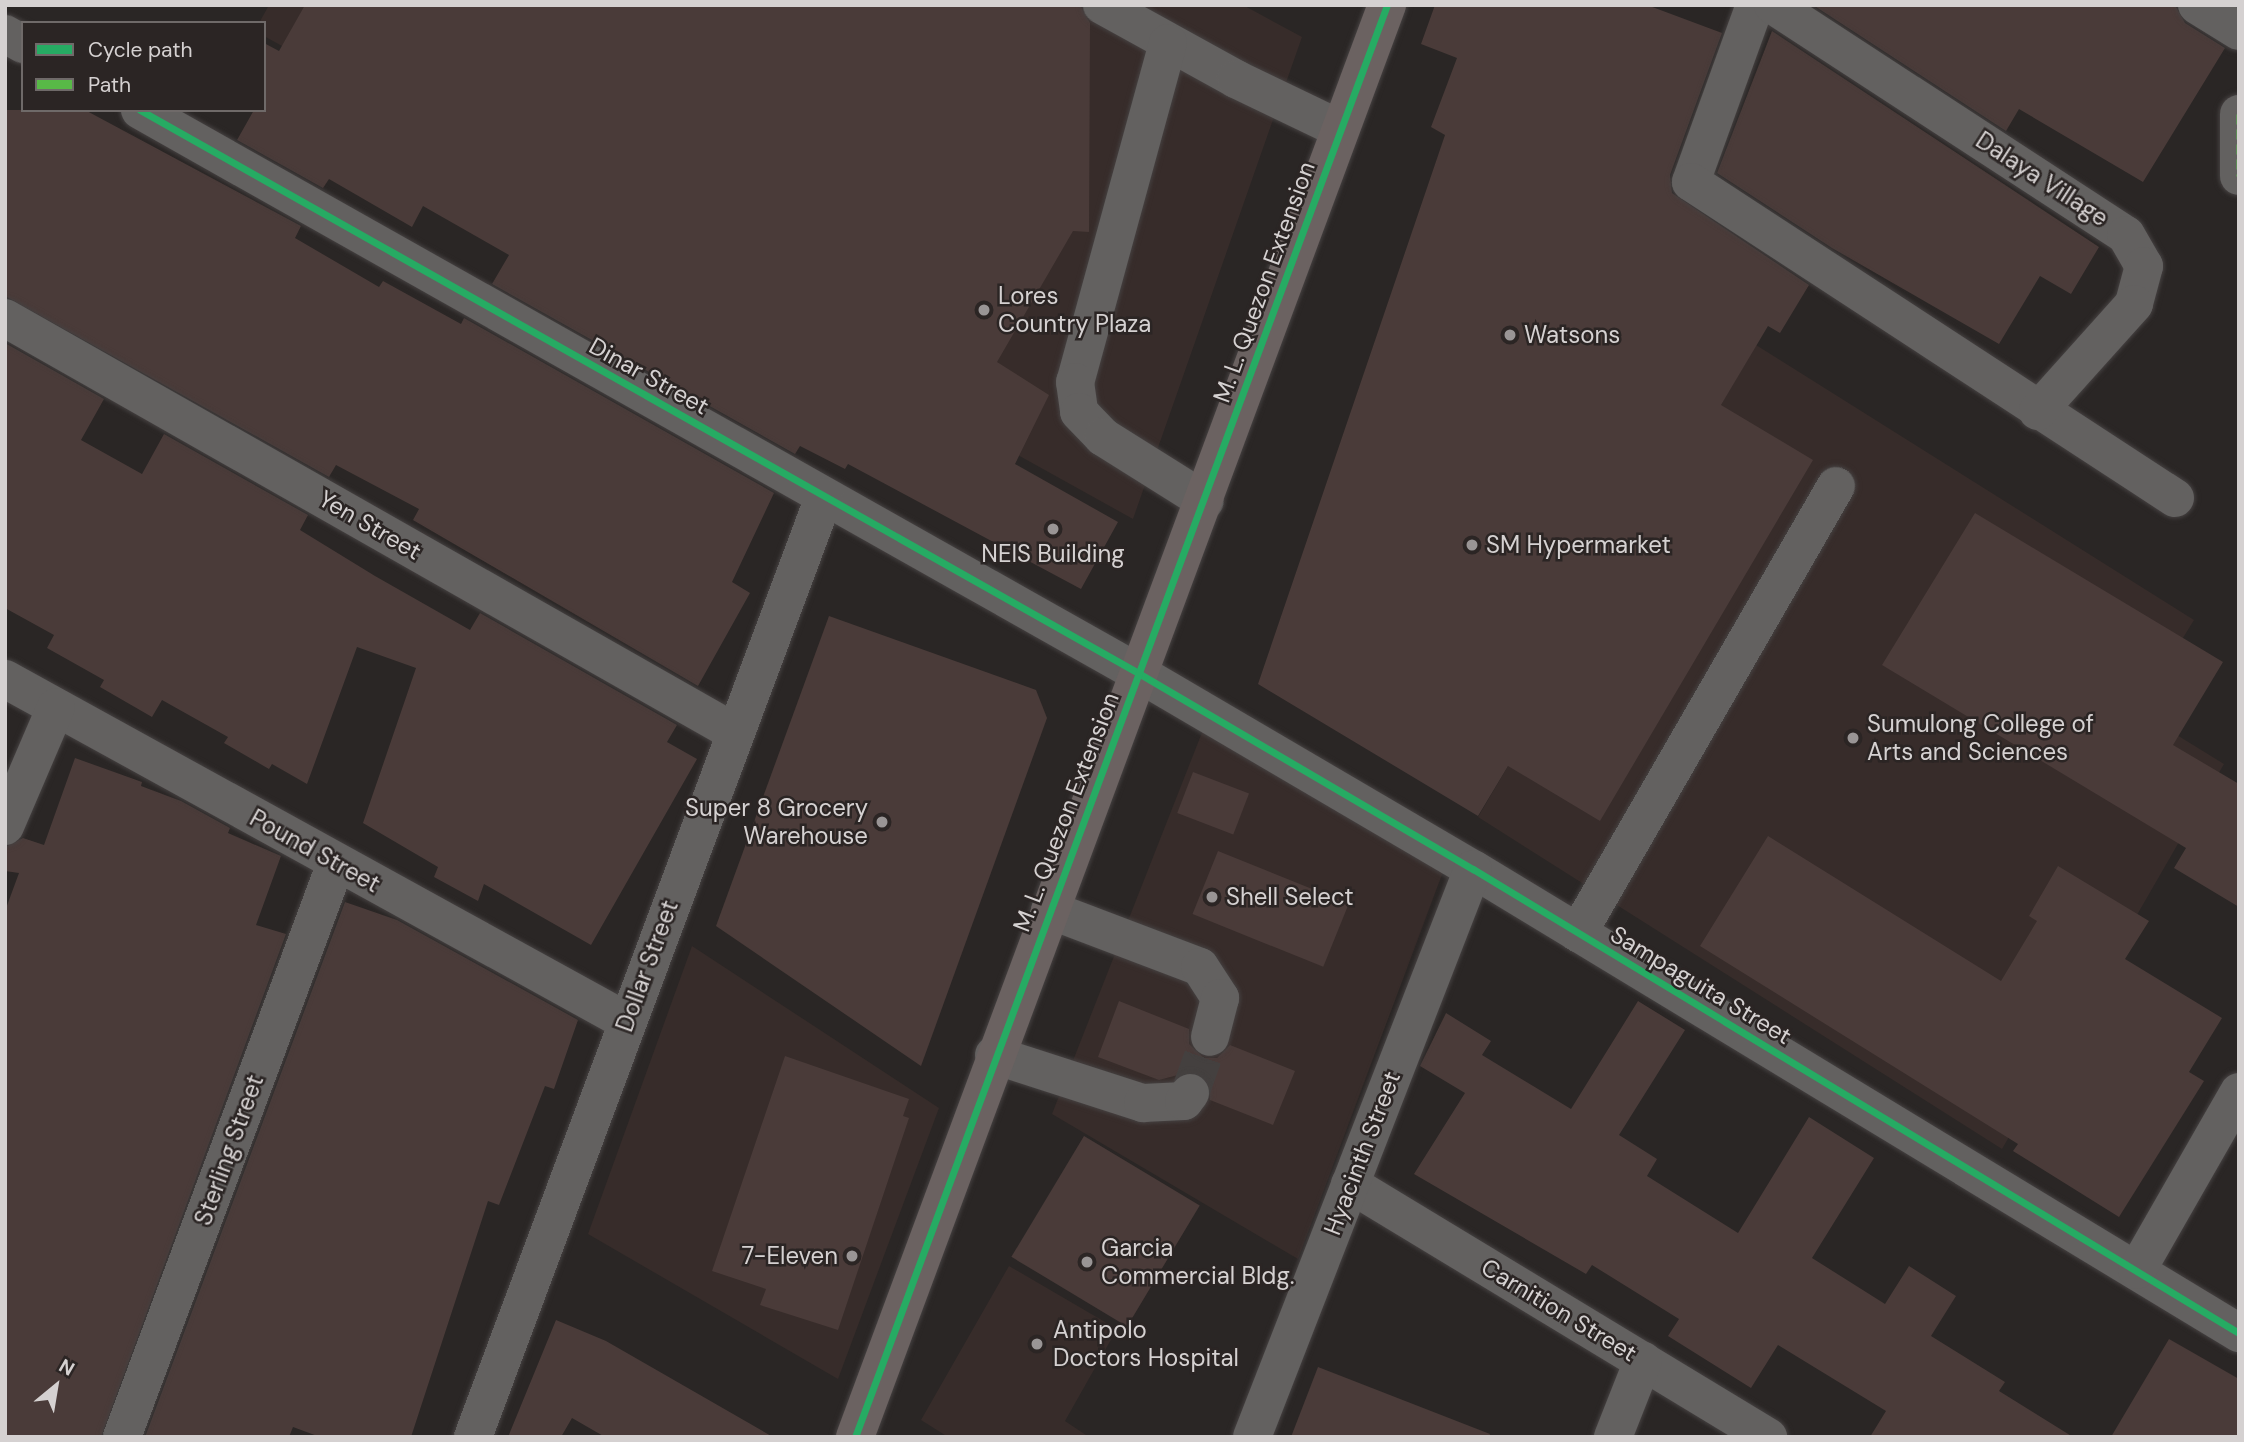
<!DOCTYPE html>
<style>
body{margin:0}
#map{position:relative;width:2244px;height:1442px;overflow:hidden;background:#2a2625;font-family:"DM Sans",sans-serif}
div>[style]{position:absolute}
.built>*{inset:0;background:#372c2a}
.building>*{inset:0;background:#4a3b39;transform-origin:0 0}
.minor-tunnel>*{height:38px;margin-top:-19px;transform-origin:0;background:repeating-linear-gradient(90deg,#44403f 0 38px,transparent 0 57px)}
.roads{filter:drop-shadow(0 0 2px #454141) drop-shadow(0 0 2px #454141)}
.minor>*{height:38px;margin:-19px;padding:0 19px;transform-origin:19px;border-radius:19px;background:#636160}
.major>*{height:38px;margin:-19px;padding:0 19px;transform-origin:19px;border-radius:19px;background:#6b6261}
.quiet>*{height:5px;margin-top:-2.5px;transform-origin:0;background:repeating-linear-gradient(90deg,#58b947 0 10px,transparent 0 15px)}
.cycleway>*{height:7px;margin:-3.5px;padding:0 3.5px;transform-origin:3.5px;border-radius:3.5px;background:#26ab63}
.dots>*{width:19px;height:19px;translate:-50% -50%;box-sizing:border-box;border:4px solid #2b2524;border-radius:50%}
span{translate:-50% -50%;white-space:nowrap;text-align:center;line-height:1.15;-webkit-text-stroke:5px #2b2524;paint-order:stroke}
.street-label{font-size:24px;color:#d5d1d1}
.poi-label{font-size:24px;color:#d5d1d1}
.left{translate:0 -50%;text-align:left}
.right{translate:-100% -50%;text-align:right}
.frame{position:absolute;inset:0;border:7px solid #d5d1d1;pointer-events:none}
.legend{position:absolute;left:21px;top:21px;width:245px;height:91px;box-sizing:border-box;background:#2b2524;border:2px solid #6f6a69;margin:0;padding:9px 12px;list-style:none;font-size:21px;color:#d5d1d1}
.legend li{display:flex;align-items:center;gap:14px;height:35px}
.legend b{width:35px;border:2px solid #6f6a69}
.north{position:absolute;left:21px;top:1351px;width:70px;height:70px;-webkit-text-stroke:5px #2b2524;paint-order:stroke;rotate:30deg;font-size:19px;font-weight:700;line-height:28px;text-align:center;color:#d5d1d1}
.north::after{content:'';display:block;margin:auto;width:24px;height:32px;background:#d5d1d1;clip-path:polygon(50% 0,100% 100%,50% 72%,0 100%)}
</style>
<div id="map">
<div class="built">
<i style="clip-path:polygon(269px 5px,1243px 5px,1302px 37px,1133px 519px,264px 36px,264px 23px,259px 23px)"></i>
<i style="clip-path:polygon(1756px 345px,2194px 620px,2138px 711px,2224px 764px,2002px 1149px,1478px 817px)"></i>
<i style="clip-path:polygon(1203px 730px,1443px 872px,1298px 1259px,1052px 1114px)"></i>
<i style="clip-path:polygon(692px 946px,939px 1108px,838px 1379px,588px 1234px)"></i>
<i style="clip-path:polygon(1009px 1266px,1117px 1329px,1065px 1421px,1089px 1437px,948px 1437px,921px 1420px)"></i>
</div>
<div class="building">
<i style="clip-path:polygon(305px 5px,1080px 5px,1090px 23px,1089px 232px,1073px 231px,997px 362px,1049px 395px,1015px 464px,1118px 522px,1081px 589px,848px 464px,845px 469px,800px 446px,795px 454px,492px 284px,509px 255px,423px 206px,412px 227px,329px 179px,323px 188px,237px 140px,254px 110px,264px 110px,264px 43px,279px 51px)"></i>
<i style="clip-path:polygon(1435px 5px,1647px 5px,1722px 33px,1670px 175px,1672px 193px,1809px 285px,1780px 333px,1768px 326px,1721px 405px,1813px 460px,1600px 821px,1508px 766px,1478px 816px,1258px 684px,1445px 135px,1431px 127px,1457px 58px,1421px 44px)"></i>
<i style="clip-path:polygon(1813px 5px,2175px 5px,2185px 23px,2225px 48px,2143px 182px,2019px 109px,2006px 131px)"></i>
<i style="clip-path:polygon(1772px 31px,2099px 247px,2071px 294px,2040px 276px,1999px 344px,1832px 248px,1717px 173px)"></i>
<i style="clip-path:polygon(5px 110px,85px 110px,301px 226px,295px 238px,379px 287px,383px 281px,461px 324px,464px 318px,774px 493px,732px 582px,750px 593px,698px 686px,413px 520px,419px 509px,336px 465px,329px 477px,5px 296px)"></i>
<i style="clip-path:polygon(5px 343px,104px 399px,81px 440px,142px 474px,164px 434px,308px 515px,300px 530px,375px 576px,470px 630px,480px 613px,677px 725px,667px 742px,697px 759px,591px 945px,484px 884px,478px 901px,434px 877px,438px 867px,363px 823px,416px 668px,357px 647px,307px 784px,272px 764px,269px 769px,224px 743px,228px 737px,162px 700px,152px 717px,100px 687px,104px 680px,47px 648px,54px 635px,5px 608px)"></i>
<i style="clip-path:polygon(1975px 513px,2223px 662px,2173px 745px,2239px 784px,2239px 907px,2174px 868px,2186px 848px,1882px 665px)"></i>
<i style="clip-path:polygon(829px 616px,1036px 690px,1047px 718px,921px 1066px,716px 926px)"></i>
<i style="clip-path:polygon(75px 758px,142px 782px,141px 786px,181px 801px,230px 828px,228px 833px,281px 856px,256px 925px,286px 934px,101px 1437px,5px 1437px,5px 911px,19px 873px,5px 871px,5px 847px,23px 838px,44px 845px)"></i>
<i style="left:1193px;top:772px;width:60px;height:44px;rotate:21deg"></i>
<i style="clip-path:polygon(1768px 836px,2001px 981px,2037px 921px,2029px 916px,2058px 866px,2149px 921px,2125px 959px,2222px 1018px,2189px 1072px,2204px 1081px,2119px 1217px,2013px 1151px,2018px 1144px,1700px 946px)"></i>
<i style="left:1218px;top:851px;width:141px;height:68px;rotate:22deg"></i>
<i style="clip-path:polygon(345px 902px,397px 920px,578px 1020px,554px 1089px,545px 1086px,499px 1205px,488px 1201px,411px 1437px,320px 1437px,293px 1427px,289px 1437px,145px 1437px)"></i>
<i style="clip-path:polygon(1119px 1001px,1189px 1029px,1189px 1044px,1204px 1058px,1217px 1058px,1230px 1045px,1295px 1071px,1273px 1125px,1210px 1100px,1210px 1084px,1193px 1071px,1159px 1080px,1098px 1057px)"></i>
<i style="clip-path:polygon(1638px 1001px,1685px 1030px,1619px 1135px,1657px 1159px,1647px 1176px,1738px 1233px,1809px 1117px,1874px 1158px,1812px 1258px,1885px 1304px,1909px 1266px,1956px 1296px,1931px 1336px,2005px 1382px,1999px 1391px,2073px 1437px,1870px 1437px,1886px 1411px,1778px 1345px,1751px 1388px,1668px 1336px,1679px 1319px,1592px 1265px,1586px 1274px,1414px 1174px,1465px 1093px,1420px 1066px,1446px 1013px,1491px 1041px,1482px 1055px,1571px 1109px)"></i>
<i style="clip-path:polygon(785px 1056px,909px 1099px,903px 1116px,909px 1118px,838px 1330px,760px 1305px,766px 1289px,712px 1271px)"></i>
<i style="left:1084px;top:1136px;width:135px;height:141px;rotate:31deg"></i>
<i style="clip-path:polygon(556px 1320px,606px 1341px,773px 1437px,605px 1437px,572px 1418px,561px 1437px,508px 1437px)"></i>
<i style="clip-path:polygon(2169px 1339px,2239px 1379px,2239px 1437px,2111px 1437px)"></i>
<i style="clip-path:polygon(1318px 1367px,1490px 1434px,1489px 1437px,1291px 1437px)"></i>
</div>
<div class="minor-tunnel">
<i style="left:1190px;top:1093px;width:59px;rotate:-70.3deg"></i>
</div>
<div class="roads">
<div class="minor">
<i style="left:1102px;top:5px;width:153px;rotate:28.9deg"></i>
<i style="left:1236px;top:79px;width:115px;rotate:25.7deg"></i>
<i style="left:1755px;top:5px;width:188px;rotate:109.9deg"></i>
<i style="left:1691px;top:182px;width:578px;rotate:33.14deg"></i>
<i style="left:1773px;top:5px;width:421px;rotate:33.1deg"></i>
<i style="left:2126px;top:235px;width:36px;rotate:60deg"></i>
<i style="left:2144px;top:266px;width:39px;rotate:105deg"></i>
<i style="left:2134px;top:304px;width:144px;rotate:131.9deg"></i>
<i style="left:2197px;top:5px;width:49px;rotate:31.8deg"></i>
<i style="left:5px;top:34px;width:21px;rotate:29deg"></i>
<i style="left:1168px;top:43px;width:352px;rotate:105.3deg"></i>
<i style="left:1075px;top:382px;width:30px;rotate:82deg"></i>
<i style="left:1079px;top:412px;width:35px;rotate:46deg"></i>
<i style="left:1103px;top:437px;width:120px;rotate:32.1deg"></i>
<i style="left:140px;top:110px;width:1148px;rotate:29.42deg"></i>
<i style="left:1140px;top:674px;width:386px;rotate:30.4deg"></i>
<i style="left:1473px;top:869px;width:896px;rotate:31.21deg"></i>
<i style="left:2239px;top:114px;width:62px;rotate:90deg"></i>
<i style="left:5px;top:318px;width:838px;rotate:29.59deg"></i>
<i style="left:5px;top:679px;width:709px;rotate:28.84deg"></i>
<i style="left:5px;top:826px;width:129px;rotate:-66.8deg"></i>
<i style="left:1050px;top:910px;width:160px;rotate:20.8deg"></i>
<i style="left:1200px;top:967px;width:37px;rotate:57deg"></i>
<i style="left:1220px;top:998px;width:40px;rotate:104.4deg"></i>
<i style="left:1578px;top:933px;width:516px;rotate:-60.01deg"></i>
<i style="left:994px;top:1055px;width:157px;rotate:17.9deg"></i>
<i style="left:1143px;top:1103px;width:41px;rotate:-2.8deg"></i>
<i style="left:1184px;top:1101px;width:10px;rotate:-53deg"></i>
<i style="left:1350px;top:1184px;width:489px;rotate:31.2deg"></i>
<i style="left:2137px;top:1270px;width:205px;rotate:-60.2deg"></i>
<i style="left:122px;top:1437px;width:613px;rotate:-69.55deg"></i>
<i style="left:473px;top:1437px;width:1003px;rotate:-69.52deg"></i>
<i style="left:1252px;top:1437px;width:609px;rotate:-68.74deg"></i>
<i style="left:1613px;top:1437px;width:82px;rotate:-68.5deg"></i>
</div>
<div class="major">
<i style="left:855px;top:1437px;width:1528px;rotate:-69.62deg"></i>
</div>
</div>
<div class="quiet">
<i style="left:2239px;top:114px;width:62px;rotate:90deg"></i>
</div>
<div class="cycleway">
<i style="left:140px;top:110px;width:1148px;rotate:29.42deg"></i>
<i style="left:1140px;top:674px;width:386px;rotate:30.4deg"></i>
<i style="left:1473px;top:869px;width:896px;rotate:31.21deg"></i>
<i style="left:855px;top:1437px;width:1528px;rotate:-69.62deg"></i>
</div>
<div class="dots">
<i style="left:984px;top:310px;background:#999595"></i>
<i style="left:1510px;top:335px;background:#999595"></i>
<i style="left:1053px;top:529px;background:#999595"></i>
<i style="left:1472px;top:545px;background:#999595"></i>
<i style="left:1853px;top:738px;background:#999595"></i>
<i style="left:882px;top:822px;background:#999595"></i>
<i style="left:1212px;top:897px;background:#999595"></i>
<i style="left:852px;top:1256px;background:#999595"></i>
<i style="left:1087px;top:1262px;background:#999595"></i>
<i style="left:1037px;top:1344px;background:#999595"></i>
</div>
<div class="street-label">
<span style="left:2042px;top:179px;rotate:33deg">Dalaya Village</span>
<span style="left:1264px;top:282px;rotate:-70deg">M. L. Quezon Extension</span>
<span style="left:649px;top:376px;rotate:29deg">Dinar Street</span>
<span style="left:370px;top:525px;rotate:30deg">Yen Street</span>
<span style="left:1066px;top:812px;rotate:-69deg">M. L. Quezon Extension</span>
<span style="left:315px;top:851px;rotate:29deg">Pound Street</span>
<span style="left:647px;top:966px;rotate:-70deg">Dollar Street</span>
<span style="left:1701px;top:985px;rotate:31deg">Sampaguita Street</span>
<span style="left:229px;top:1150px;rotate:-70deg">Sterling Street</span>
<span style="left:1362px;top:1153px;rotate:-69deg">Hyacinth Street</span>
<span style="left:1559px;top:1310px;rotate:31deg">Carnition Street</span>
</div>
<div class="poi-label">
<span class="left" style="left:998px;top:310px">Lores<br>Country Plaza</span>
<span class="left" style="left:1524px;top:335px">Watsons</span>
<span class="left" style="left:1486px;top:545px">SM Hypermarket</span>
<span style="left:1053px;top:554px">NEIS Building</span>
<span class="left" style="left:1867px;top:738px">Sumulong College of<br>Arts and Sciences</span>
<span class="right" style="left:868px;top:822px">Super 8 Grocery<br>Warehouse</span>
<span class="left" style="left:1226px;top:897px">Shell Select</span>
<span class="left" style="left:1101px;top:1262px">Garcia<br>Commercial Bldg.</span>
<span class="right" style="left:838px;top:1256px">7-Eleven</span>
<span class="left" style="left:1053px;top:1344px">Antipolo<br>Doctors Hospital</span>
</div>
<div class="frame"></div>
<ul class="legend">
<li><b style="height:9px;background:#26ab63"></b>Cycle path</li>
<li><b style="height:9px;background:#58b947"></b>Path</li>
</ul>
<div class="north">N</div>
</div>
